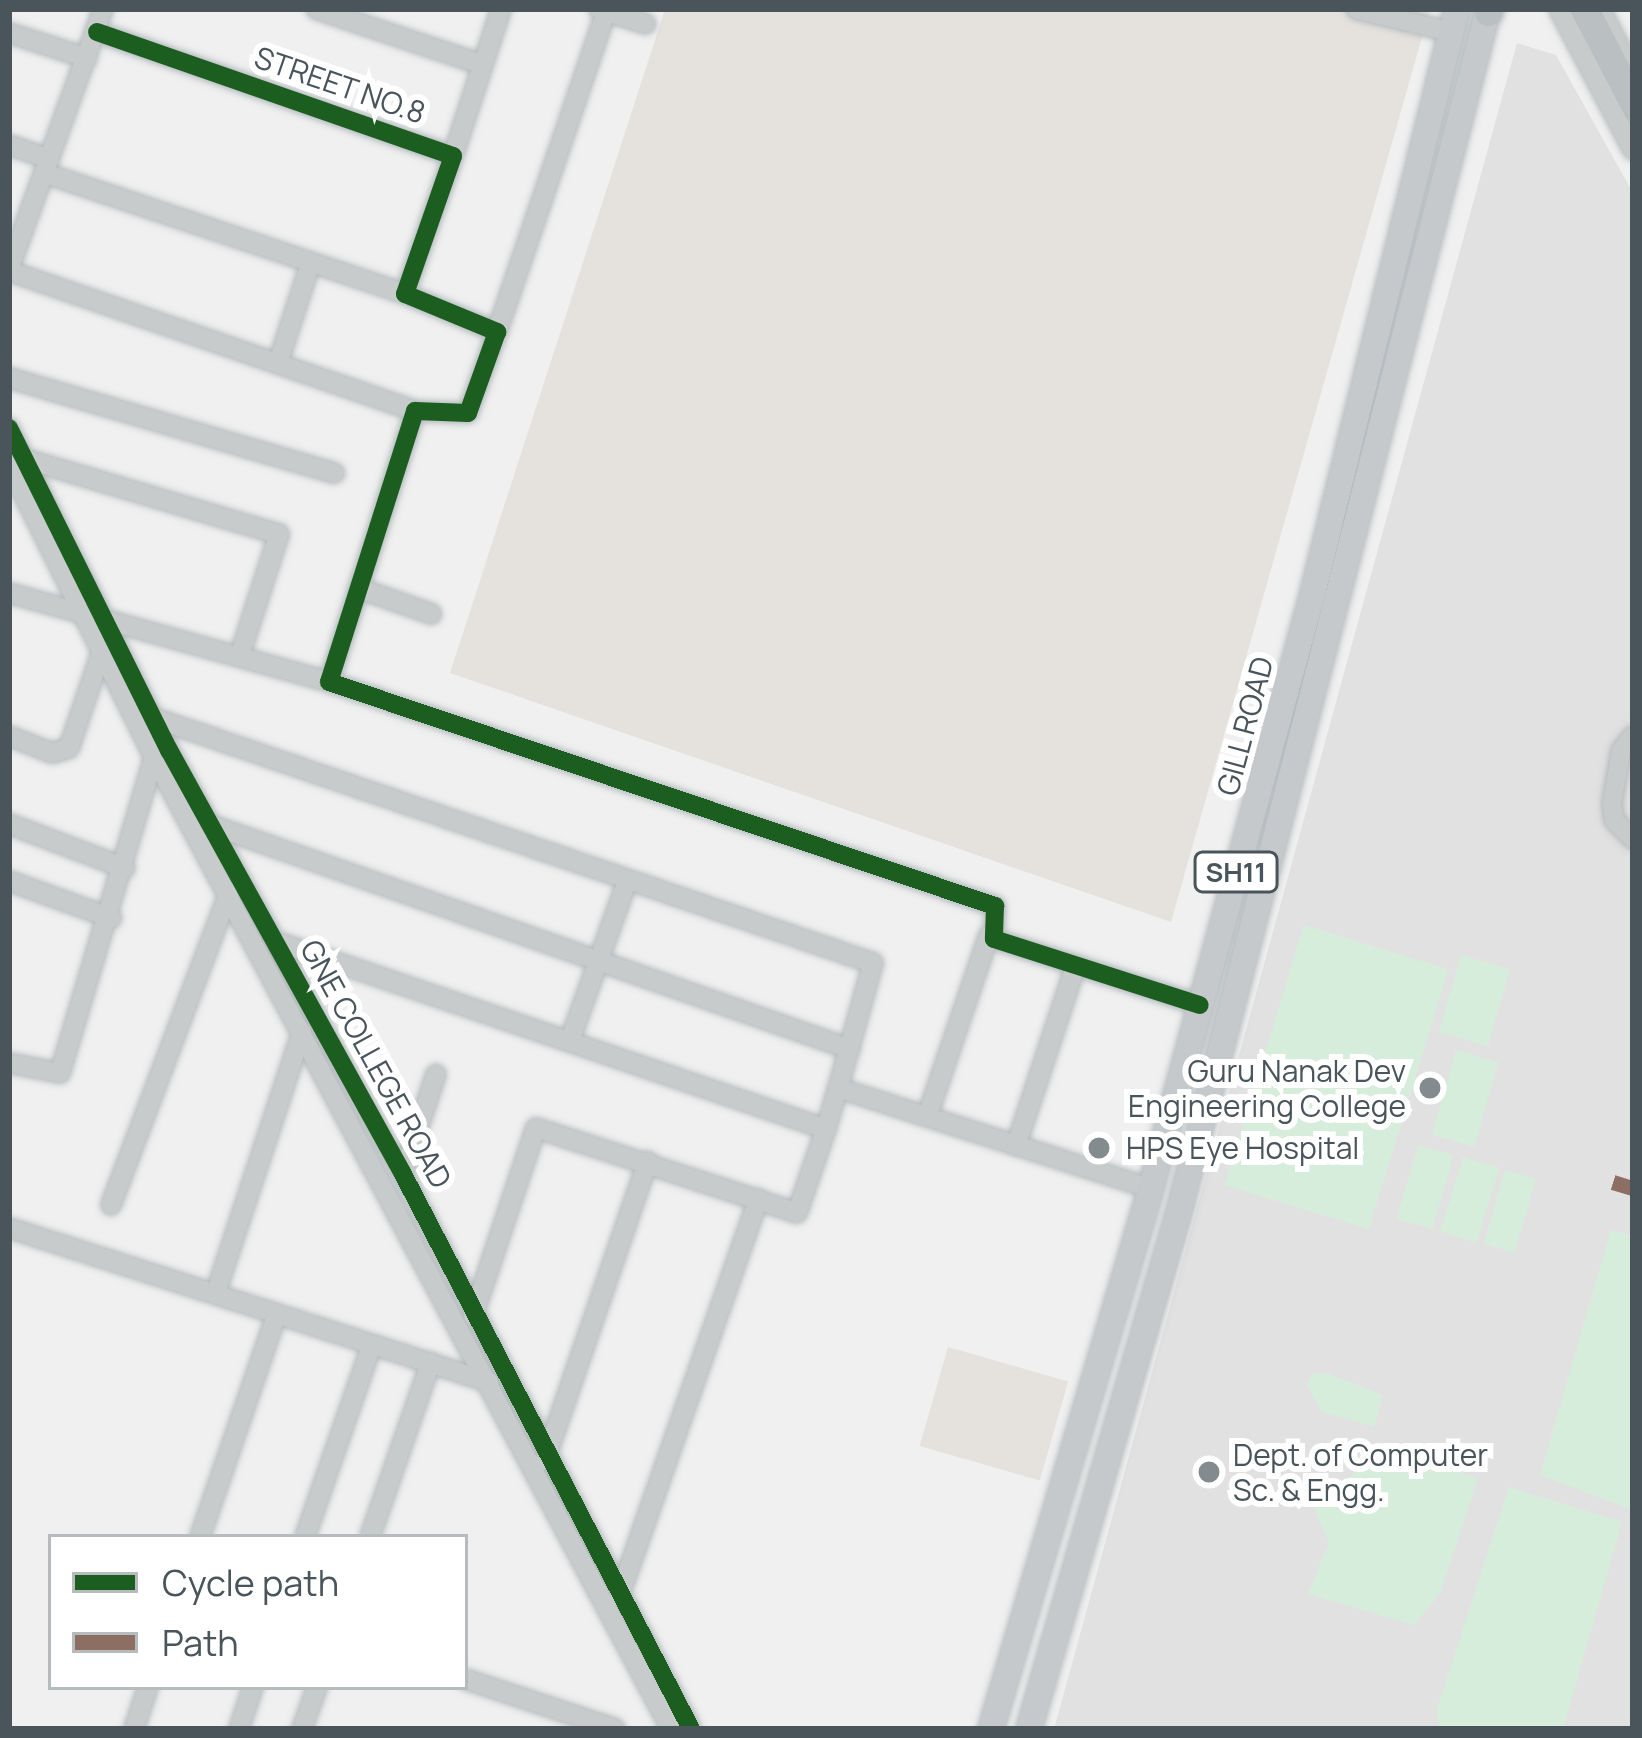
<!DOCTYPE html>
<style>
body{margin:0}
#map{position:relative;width:1642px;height:1738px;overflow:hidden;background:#f0f0f0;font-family:Manrope,sans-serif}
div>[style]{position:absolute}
.commercial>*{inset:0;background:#e5e2de;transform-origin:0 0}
.education>*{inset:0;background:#e2e1e2}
.green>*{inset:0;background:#d6eddc;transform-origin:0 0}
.roads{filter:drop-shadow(0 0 3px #b5bbbe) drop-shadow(0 0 3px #b5bbbe)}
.minor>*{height:18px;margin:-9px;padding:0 9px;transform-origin:9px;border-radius:9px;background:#c8cbcb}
.major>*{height:24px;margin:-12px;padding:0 12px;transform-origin:12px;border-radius:12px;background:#c6c9cb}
.highway>*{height:27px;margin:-13.5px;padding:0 13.5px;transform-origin:13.5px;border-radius:13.5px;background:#bac0c2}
.quiet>*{height:15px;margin-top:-7.5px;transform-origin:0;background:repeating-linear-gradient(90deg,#8d6e63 0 30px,transparent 0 45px)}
.cycleway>*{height:18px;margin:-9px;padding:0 9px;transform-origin:9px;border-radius:9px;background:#1b5e20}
.dots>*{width:33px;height:33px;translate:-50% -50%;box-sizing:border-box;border:6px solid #fff;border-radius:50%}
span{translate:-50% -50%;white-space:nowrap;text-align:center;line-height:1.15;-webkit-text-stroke:12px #fff;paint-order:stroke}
.shield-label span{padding:3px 9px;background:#fff;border:3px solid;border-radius:9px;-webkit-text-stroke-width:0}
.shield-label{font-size:27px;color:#49555b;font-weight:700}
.street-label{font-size:30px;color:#49555b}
.poi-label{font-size:30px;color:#49555b}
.right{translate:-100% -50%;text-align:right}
.left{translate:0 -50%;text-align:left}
.frame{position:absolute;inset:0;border:12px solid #49555b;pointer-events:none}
.legend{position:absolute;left:48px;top:1534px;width:420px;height:156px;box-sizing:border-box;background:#fff;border:3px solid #b6bbbd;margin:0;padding:15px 21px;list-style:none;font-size:36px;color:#49555b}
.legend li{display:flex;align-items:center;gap:24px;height:60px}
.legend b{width:60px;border:3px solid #b6bbbd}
</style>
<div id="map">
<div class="commercial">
<i style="clip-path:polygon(665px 9px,1430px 9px,1171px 922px,450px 673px)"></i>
<i style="left:948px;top:1347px;width:125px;height:103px;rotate:16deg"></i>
</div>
<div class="education">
<i style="clip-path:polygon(1517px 43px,1556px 55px,1633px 193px,1633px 1729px,1054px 1729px)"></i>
</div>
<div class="green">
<i style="left:1304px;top:925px;width:151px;height:272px;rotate:17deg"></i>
<i style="left:1461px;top:955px;width:51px;height:80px;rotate:16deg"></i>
<i style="left:1456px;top:1050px;width:44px;height:88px;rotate:16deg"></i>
<i style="left:1418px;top:1145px;width:37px;height:77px;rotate:16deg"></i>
<i style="left:1463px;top:1157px;width:38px;height:78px;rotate:17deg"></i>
<i style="left:1505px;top:1170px;width:32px;height:77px;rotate:16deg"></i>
<i style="clip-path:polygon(1611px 1230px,1633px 1236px,1633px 1510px,1540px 1475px)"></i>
<i style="clip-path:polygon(1326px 1373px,1383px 1395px,1374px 1427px,1322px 1412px,1307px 1385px,1312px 1374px)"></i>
<i style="clip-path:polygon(1367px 1443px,1478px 1478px,1440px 1593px,1414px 1625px,1308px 1594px,1329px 1542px,1315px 1510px,1319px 1499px,1357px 1471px)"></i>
<i style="clip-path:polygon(1509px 1487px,1622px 1522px,1563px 1729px,1439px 1729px,1437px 1709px)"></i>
</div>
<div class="roads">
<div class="minor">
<i style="left:316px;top:9px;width:176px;rotate:18.5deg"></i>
<i style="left:599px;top:9px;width:49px;rotate:17.7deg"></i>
<i style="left:1356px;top:9px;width:98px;rotate:13.6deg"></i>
<i style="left:1559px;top:9px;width:159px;rotate:62.3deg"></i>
<i style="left:1600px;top:9px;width:68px;rotate:62.7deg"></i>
<i style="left:97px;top:32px;width:377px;rotate:19.2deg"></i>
<i style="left:453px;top:156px;width:146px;rotate:109.2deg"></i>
<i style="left:405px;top:294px;width:100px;rotate:22.4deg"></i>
<i style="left:497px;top:332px;width:86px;rotate:109.7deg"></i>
<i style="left:468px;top:413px;width:53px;rotate:-177.8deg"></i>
<i style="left:415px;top:411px;width:284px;rotate:107.6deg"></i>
<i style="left:329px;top:682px;width:703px;rotate:18.59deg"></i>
<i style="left:995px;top:906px;width:33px;rotate:92deg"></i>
<i style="left:994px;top:939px;width:216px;rotate:17.8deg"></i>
<i style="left:9px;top:33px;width:82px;rotate:17.8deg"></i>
<i style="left:9px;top:145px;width:43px;rotate:18.9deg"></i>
<i style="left:453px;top:156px;width:155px;rotate:-71.9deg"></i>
<i style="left:44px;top:173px;width:381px;rotate:18.5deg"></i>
<i style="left:9px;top:269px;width:276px;rotate:-70.1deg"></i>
<i style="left:9px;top:271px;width:429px;rotate:19deg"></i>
<i style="left:497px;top:332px;width:339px;rotate:-71.2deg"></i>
<i style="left:278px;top:363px;width:106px;rotate:-71.9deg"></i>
<i style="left:9px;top:378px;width:339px;rotate:16.3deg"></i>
<i style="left:9px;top:428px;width:360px;rotate:63.6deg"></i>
<i style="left:169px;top:750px;width:484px;rotate:61.1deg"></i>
<i style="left:403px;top:1174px;width:625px;rotate:62.57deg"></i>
<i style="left:25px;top:459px;width:265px;rotate:16.5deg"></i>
<i style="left:279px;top:534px;width:124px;rotate:107.9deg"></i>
<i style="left:9px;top:465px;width:326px;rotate:63.6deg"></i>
<i style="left:154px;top:757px;width:1101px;rotate:61.99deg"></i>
<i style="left:358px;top:588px;width:78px;rotate:19.4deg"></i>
<i style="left:9px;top:593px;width:332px;rotate:15.5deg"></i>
<i style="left:151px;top:717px;width:763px;rotate:18.82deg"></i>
<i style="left:873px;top:963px;width:130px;rotate:105.6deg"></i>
<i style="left:838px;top:1088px;width:328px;rotate:17.8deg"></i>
<i style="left:9px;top:736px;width:46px;rotate:21.6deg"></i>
<i style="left:52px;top:753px;width:18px;rotate:-16deg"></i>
<i style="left:69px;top:748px;width:106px;rotate:-71.2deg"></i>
<i style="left:1633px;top:736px;width:19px;rotate:129deg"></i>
<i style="left:1621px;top:751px;width:53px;rotate:99.8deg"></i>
<i style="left:1612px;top:803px;width:17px;rotate:83deg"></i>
<i style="left:1614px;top:820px;width:27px;rotate:45deg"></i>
<i style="left:9px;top:824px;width:124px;rotate:20.8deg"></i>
<i style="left:211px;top:825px;width:677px;rotate:19.32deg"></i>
<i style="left:9px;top:881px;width:109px;rotate:19.9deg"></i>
<i style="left:274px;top:941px;width:583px;rotate:18.81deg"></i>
<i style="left:826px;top:1129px;width:43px;rotate:-73.7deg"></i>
<i style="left:570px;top:1040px;width:168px;rotate:-70.2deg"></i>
<i style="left:9px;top:1063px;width:52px;rotate:11.1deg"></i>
<i style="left:60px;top:1073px;width:330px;rotate:-73.4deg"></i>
<i style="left:927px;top:1117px;width:192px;rotate:-71.2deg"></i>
<i style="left:1016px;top:1146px;width:191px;rotate:-71.7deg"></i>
<i style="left:403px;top:1174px;width:105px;rotate:-71.7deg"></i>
<i style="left:111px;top:1205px;width:335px;rotate:-69.3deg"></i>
<i style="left:9px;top:1228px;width:504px;rotate:17.79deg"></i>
<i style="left:216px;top:1292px;width:274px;rotate:-71.7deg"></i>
<i style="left:473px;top:1316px;width:198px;rotate:-71.5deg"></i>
<i style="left:536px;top:1128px;width:274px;rotate:18deg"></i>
<i style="left:797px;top:1213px;width:89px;rotate:-71deg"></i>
<i style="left:545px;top:1460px;width:316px;rotate:-71deg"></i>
<i style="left:200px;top:1537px;width:236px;rotate:-71deg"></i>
<i style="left:305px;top:1537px;width:203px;rotate:-70.8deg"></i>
<i style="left:370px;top:1537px;width:185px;rotate:-70.8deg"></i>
<i style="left:619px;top:1597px;width:422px;rotate:-70.7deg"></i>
<i style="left:465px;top:1679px;width:158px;rotate:18.4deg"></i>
<i style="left:134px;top:1729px;width:44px;rotate:-71.6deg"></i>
<i style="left:239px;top:1729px;width:44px;rotate:-71.6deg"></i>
<i style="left:302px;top:1729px;width:45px;rotate:-70.3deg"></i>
</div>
<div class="major">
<i style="left:991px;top:1729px;width:550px;rotate:-73.51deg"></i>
<i style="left:1147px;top:1202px;width:631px;rotate:-74.75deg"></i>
<i style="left:1313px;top:593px;width:601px;rotate:-76.15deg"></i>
<i style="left:1029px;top:1729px;width:538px;rotate:-73.82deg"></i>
<i style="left:1179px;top:1212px;width:1242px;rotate:-75.59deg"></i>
</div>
<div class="highway">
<i style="left:1585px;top:9px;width:106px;rotate:62.9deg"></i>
<i style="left:1488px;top:12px;width:3px;rotate:-72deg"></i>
</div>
</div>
<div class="quiet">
<i style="left:1613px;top:1182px;width:21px;rotate:17deg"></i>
</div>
<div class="cycleway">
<i style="left:97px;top:32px;width:377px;rotate:19.2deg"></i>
<i style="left:453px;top:156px;width:146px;rotate:109.2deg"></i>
<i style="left:405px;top:294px;width:100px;rotate:22.4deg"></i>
<i style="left:497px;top:332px;width:86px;rotate:109.7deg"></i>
<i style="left:468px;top:413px;width:53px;rotate:-177.8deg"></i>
<i style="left:415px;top:411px;width:284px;rotate:107.6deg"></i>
<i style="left:329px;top:682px;width:703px;rotate:18.59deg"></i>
<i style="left:995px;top:906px;width:33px;rotate:92deg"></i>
<i style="left:994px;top:939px;width:216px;rotate:17.8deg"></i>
<i style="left:9px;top:428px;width:360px;rotate:63.6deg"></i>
<i style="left:169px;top:750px;width:484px;rotate:61.1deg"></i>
<i style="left:403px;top:1174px;width:625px;rotate:62.57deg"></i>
</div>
<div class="dots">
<i style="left:1430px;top:1088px;background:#838b8f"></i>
<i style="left:1099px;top:1148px;background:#838b8f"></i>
<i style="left:1209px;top:1472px;background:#838b8f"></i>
</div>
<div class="shield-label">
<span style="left:1236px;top:872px">SH11</span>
</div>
<div class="street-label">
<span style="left:340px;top:85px;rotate:19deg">STREET NO.8</span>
<span style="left:1245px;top:726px;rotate:-75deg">GILL ROAD</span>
<span style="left:376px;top:1064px;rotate:61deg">GNE COLLEGE ROAD</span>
</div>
<div class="poi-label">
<span class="right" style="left:1406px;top:1088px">Guru Nanak Dev<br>Engineering College</span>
<span class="left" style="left:1126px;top:1148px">HPS Eye Hospital</span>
<span class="left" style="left:1233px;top:1472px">Dept. of Computer<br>Sc. &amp; Engg.</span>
</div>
<div class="frame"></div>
<ul class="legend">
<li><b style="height:15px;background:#1b5e20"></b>Cycle path</li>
<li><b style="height:15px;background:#8d6e63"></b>Path</li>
</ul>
</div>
